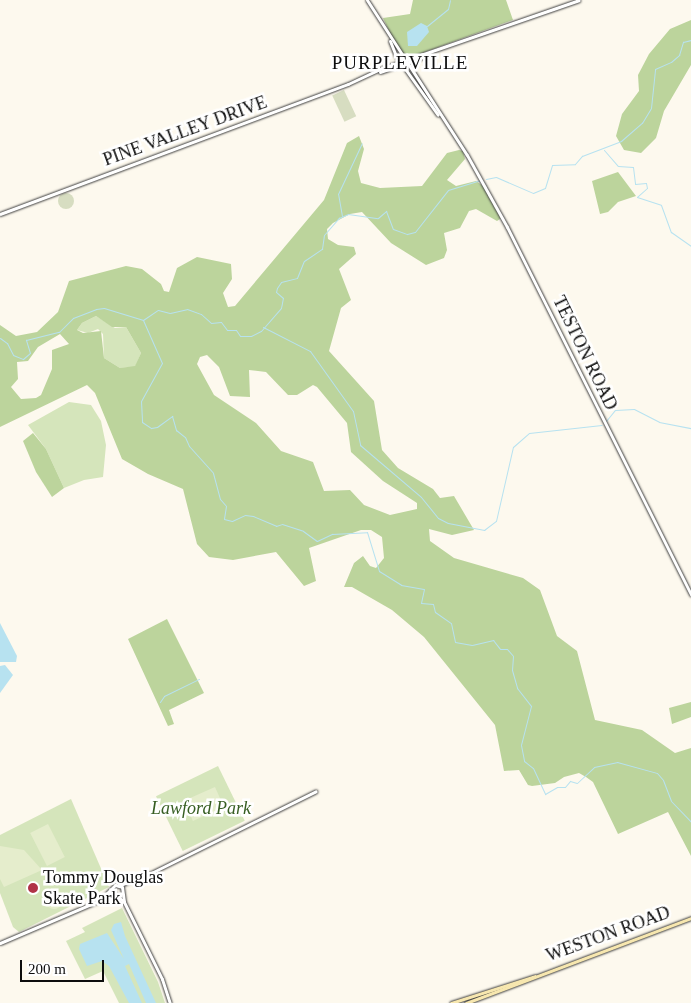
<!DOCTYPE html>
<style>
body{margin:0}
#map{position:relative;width:691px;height:1003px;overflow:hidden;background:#fdf9ee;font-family:Georgia,serif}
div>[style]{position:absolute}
.green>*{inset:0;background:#d5e5bb;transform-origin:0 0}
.forest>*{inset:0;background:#bcd49c}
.cemetery>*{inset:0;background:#d7ddc1;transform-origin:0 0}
.round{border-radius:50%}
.pitch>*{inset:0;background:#e5edcc;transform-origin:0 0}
.water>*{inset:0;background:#b7e2f0}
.stream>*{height:1px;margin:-0.5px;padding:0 0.5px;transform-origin:0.5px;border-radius:0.5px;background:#b7e2f0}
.roads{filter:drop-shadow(0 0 1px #404040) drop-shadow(0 0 1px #404040)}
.tertiary>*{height:3px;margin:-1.5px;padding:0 1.5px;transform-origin:1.5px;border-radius:1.5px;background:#fff}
.secondary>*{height:3px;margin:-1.5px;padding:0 1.5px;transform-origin:1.5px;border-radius:1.5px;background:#f7e7af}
.dots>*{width:14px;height:14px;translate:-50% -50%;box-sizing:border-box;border:2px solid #fff;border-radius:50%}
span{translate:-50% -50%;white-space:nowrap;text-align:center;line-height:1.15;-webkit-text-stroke:5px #fff;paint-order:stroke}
.street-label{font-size:18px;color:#0d0d0d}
.park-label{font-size:18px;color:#375e23;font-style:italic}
.poi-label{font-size:18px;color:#0d0d0d}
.left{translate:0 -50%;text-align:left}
.neighbourhood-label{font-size:19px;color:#0d0d0d;letter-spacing:1px}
.scale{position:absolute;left:20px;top:960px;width:84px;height:22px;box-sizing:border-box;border:2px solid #0d0d0d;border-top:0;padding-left:6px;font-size:15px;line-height:18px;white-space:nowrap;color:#0d0d0d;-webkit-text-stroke:4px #fff;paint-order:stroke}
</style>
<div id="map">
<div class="green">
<i style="clip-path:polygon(96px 316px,115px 328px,126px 327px,141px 353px,135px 367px,120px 368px,104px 358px,103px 334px,98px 329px,88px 333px,77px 330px,82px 323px)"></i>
<i style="clip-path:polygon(69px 402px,91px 405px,101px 421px,106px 445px,103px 477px,84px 480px,64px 488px,46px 449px,28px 425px)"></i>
<i style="left:218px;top:766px;width:61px;height:69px;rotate:64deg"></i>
<i style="clip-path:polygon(71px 799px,109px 887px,19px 932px,13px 927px,0 893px,0 835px)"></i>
<i style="clip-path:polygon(122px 908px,158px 982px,165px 1003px,119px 1003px,103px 971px,85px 979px,66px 941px,85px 932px,82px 928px)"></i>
</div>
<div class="forest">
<i style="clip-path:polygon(413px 0,506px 0,513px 20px,403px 60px,383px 18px,410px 14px)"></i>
<i style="clip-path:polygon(691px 20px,691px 65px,664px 111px,656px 138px,641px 153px,624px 150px,616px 136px,622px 114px,639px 91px,638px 75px,649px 54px,670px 29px)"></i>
<i style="clip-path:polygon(evenodd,359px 136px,364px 149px,358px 171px,361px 183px,380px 188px,422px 186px,447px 153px,459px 150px,463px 151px,465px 159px,447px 180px,456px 186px,476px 181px,486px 188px,503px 217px,497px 221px,476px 209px,469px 211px,460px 228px,444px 233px,447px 250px,444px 258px,426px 265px,391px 243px,362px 212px,350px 214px,333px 223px,327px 229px,328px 239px,338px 245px,354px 247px,356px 254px,339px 269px,351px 300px,341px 308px,329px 351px,374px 401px,382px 450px,398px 468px,433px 489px,440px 498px,454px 496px,474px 530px,452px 535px,429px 529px,430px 541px,454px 558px,523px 578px,540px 590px,557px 636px,577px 651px,595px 720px,642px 730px,675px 753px,691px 748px,691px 856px,668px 812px,618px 834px,593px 782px,586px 777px,579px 773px,564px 777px,555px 783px,532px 786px,528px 785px,519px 770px,504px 771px,495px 725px,424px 637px,392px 610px,352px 587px,344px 587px,354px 563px,363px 556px,370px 566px,376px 568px,384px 558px,382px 537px,371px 530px,361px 530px,309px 548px,316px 581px,304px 586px,276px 552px,233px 560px,209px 557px,197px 544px,183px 489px,148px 474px,122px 459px,95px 393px,87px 385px,0 427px,0 325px,16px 336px,37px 332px,58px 312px,69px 281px,126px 266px,142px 269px,161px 284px,164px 291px,169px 292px,177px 268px,197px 257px,231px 264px,232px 279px,223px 293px,228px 307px,235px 306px,324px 200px,347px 143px,359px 136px,96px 316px,112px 327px,126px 327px,141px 353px,135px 366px,120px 368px,104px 358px,101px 331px,83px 333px,77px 330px,82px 323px,96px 316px,359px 136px,60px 334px,69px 344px,52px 350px,52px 369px,41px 395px,36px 398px,21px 399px,11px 387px,18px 379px,17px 362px,28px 361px,38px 347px,60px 334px,359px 136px,207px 355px,219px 367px,230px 396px,250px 397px,249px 370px,266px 372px,288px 395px,297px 395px,313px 385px,317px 387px,347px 423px,351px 452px,383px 481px,417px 503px,417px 509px,390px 515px,364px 505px,350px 490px,324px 491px,313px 462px,281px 451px,256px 423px,214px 395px,197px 364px,200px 357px,207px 355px)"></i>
<i style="clip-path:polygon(618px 172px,636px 196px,618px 202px,608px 212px,600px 214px,592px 181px)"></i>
<i style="clip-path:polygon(33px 433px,46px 449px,64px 488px,52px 497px,36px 472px,23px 441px)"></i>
<i style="clip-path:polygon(167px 619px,204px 693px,169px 710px,174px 724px,168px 726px,128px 639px)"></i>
<i style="clip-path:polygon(691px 702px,691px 717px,672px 724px,669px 708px)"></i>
</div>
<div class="cemetery">
<i style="left:344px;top:90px;width:29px;height:13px;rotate:65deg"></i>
<i class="round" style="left:58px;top:193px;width:16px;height:16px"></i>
</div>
<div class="pitch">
<i style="left:215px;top:787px;width:22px;height:34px;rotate:66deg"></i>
<i style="left:48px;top:824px;width:37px;height:20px;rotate:63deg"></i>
<i style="clip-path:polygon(0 846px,24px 850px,42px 870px,4px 887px,0 879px)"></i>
<i class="round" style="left:46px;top:893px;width:16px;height:16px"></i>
</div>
<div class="water">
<i style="clip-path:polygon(421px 23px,427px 26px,429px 32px,417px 46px,408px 46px,407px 32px)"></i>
<i style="clip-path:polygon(0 623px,17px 656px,16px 662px,0 662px)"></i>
<i style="clip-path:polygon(5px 665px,13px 675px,0 693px,0 666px)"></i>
<i style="clip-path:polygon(121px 922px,125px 936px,156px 1003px,146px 1003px,129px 964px,125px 966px,142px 1003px,129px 1003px,109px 966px,102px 961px,87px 966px,79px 949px,80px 944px,107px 933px,124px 959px,111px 930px,114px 924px)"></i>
</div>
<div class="stream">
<i style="left:427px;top:26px;width:27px;rotate:-39deg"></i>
<i style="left:448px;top:9px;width:9px;rotate:-77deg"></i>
<i style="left:604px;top:150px;width:21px;rotate:49deg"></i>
<i style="left:618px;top:166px;width:15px;rotate:4deg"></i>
<i style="left:633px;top:167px;width:17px;rotate:83deg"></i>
<i style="left:635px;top:184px;width:11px;rotate:-5deg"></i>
<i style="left:646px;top:183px;width:5px;rotate:79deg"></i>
<i style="left:647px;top:188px;width:13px;rotate:138deg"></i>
<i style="left:637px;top:197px;width:25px;rotate:18deg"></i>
<i style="left:661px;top:205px;width:29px;rotate:70deg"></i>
<i style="left:671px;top:232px;width:24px;rotate:35deg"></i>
<i style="left:486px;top:179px;width:10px;rotate:-11deg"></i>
<i style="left:496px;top:177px;width:40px;rotate:23.4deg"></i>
<i style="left:533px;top:193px;width:13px;rotate:-23deg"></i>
<i style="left:545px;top:188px;width:24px;rotate:-73deg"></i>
<i style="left:552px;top:165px;width:23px;rotate:-2deg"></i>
<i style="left:575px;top:164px;width:11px;rotate:-49deg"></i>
<i style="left:582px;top:156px;width:42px;rotate:-21deg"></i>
<i style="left:621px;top:141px;width:28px;rotate:-41deg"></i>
<i style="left:642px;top:123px;width:17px;rotate:-59deg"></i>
<i style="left:651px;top:108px;width:39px;rotate:-84deg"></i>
<i style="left:655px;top:69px;width:17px;rotate:-24deg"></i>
<i style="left:671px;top:62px;width:11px;rotate:-41deg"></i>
<i style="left:679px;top:55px;width:14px;rotate:-73deg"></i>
<i style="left:683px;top:42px;width:8px;rotate:-14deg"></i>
<i style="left:342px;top:216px;width:22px;rotate:-100deg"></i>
<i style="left:338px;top:194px;width:56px;rotate:-64.8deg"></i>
<i style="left:143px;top:320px;width:18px;rotate:-34deg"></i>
<i style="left:158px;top:310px;width:12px;rotate:14deg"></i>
<i style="left:170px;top:313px;width:17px;rotate:-13deg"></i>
<i style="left:187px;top:309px;width:15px;rotate:20deg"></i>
<i style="left:201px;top:314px;width:13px;rotate:42deg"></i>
<i style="left:211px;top:323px;width:10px;rotate:-6deg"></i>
<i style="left:221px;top:322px;width:10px;rotate:53deg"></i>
<i style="left:227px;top:330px;width:9px"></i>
<i style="left:236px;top:330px;width:7px;rotate:56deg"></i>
<i style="left:240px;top:336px;width:11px"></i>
<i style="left:251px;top:336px;width:11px;rotate:-27deg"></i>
<i style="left:261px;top:331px;width:30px;rotate:-49deg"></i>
<i style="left:281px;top:308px;width:10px;rotate:-79deg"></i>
<i style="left:283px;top:298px;width:9px;rotate:-139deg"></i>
<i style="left:276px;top:292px;width:4px;rotate:-76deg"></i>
<i style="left:277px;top:288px;width:7px;rotate:-56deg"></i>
<i style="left:281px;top:282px;width:16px;rotate:-14deg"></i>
<i style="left:297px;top:278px;width:18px;rotate:-68deg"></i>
<i style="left:304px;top:261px;width:22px;rotate:-34deg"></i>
<i style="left:322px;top:249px;width:14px;rotate:-82deg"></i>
<i style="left:324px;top:235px;width:23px;rotate:-49deg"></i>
<i style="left:339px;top:218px;width:10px;rotate:-24deg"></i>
<i style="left:348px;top:214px;width:30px;rotate:8deg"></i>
<i style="left:378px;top:218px;width:11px;rotate:-41deg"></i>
<i style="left:386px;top:211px;width:19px;rotate:69deg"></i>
<i style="left:393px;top:229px;width:15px;rotate:20deg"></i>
<i style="left:407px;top:234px;width:8px;rotate:-14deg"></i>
<i style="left:415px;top:232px;width:53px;rotate:-51.8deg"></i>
<i style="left:448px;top:190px;width:34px;rotate:-17deg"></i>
<i style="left:263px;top:327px;width:53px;rotate:27.1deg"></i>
<i style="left:310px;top:351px;width:74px;rotate:54.4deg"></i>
<i style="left:353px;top:411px;width:35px;rotate:78deg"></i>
<i style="left:360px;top:445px;width:80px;rotate:40.4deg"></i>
<i style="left:421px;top:497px;width:27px;rotate:51deg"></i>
<i style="left:438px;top:518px;width:11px;rotate:27deg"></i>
<i style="left:448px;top:523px;width:37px;rotate:11deg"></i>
<i style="left:484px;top:530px;width:15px;rotate:-37deg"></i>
<i style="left:496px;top:521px;width:76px;rotate:-77.1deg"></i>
<i style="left:513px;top:447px;width:21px;rotate:-41deg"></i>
<i style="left:529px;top:433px;width:73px;rotate:-6.3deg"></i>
<i style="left:0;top:338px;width:9px;rotate:36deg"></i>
<i style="left:7px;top:343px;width:13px;rotate:63deg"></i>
<i style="left:13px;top:355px;width:11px;rotate:22deg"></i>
<i style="left:23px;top:359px;width:9px;rotate:-41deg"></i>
<i style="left:30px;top:353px;width:14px;rotate:-107deg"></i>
<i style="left:26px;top:340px;width:34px;rotate:-14deg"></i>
<i style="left:59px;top:332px;width:20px;rotate:-45deg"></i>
<i style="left:73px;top:318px;width:25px;rotate:-21deg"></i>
<i style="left:96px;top:309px;width:8px;rotate:-7deg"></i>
<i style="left:104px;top:308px;width:41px;rotate:17.1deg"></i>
<i style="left:143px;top:320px;width:47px;rotate:66.2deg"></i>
<i style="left:162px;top:363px;width:43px;rotate:118.9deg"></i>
<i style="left:141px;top:401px;width:21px;rotate:87deg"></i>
<i style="left:142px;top:422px;width:11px;rotate:34deg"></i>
<i style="left:151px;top:428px;width:6px;rotate:-9deg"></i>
<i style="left:157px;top:427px;width:19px;rotate:-36deg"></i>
<i style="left:172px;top:416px;width:15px;rotate:74deg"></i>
<i style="left:176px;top:430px;width:11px;rotate:38deg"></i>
<i style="left:185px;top:437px;width:10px;rotate:66deg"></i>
<i style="left:189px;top:446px;width:36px;rotate:48deg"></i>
<i style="left:213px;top:473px;width:27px;rotate:75deg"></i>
<i style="left:220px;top:499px;width:9px;rotate:49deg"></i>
<i style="left:226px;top:506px;width:13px;rotate:99deg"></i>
<i style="left:224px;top:519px;width:8px;rotate:14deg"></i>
<i style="left:232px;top:521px;width:14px;rotate:-25deg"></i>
<i style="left:245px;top:515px;width:8px;rotate:7deg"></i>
<i style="left:253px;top:516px;width:25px;rotate:23deg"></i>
<i style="left:276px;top:526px;width:6px;rotate:-18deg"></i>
<i style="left:282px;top:524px;width:22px;rotate:18deg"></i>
<i style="left:303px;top:531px;width:17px;rotate:36deg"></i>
<i style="left:317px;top:541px;width:17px;rotate:-25deg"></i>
<i style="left:332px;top:534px;width:35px;rotate:-3deg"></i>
<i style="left:367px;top:532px;width:41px;rotate:72.9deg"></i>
<i style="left:379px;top:571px;width:26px;rotate:32deg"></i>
<i style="left:401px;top:585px;width:23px;rotate:10deg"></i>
<i style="left:424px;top:589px;width:14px;rotate:102deg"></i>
<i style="left:421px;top:603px;width:12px;rotate:5deg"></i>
<i style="left:433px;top:604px;width:8px;rotate:76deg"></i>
<i style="left:435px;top:612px;width:19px;rotate:35deg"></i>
<i style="left:451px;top:623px;width:19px;rotate:78deg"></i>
<i style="left:455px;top:642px;width:17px;rotate:10deg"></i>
<i style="left:472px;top:645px;width:22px;rotate:-13deg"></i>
<i style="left:493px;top:640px;width:11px;rotate:52deg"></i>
<i style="left:500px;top:649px;width:7px"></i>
<i style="left:507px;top:649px;width:9px;rotate:49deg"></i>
<i style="left:513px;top:656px;width:14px;rotate:94deg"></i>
<i style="left:512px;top:670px;width:19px;rotate:74deg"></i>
<i style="left:517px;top:688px;width:23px;rotate:52deg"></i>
<i style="left:531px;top:706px;width:40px;rotate:104.4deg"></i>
<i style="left:521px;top:745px;width:16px;rotate:79deg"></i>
<i style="left:524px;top:761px;width:11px;rotate:38deg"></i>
<i style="left:533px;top:768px;width:29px;rotate:65deg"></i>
<i style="left:545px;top:794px;width:14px;rotate:-30deg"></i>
<i style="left:557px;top:787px;width:8px"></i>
<i style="left:565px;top:787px;width:8px;rotate:-50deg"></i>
<i style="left:570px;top:781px;width:7px;rotate:16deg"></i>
<i style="left:577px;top:783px;width:23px;rotate:-43deg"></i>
<i style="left:594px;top:767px;width:24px;rotate:-12deg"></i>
<i style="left:617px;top:762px;width:41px;rotate:15.4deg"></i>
<i style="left:657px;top:773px;width:9px;rotate:49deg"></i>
<i style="left:663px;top:780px;width:22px;rotate:69deg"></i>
<i style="left:671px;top:801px;width:29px;rotate:46deg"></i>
<i style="left:606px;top:421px;width:14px;rotate:-51deg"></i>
<i style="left:615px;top:410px;width:19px;rotate:-3deg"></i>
<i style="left:634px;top:409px;width:28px;rotate:27deg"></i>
<i style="left:659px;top:422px;width:33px;rotate:11deg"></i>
<i style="left:160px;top:702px;width:7px;rotate:-56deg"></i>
<i style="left:164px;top:696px;width:39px;rotate:-26deg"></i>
<i style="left:691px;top:771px;width:17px;rotate:90deg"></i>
<i style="left:691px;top:791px;width:6px;rotate:90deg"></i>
</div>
<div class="roads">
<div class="tertiary">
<i style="left:367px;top:0;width:184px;rotate:57.2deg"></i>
<i style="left:467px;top:155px;width:82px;rotate:60.9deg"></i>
<i style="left:507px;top:227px;width:411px;rotate:63.4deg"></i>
<i style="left:390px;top:41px;width:16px;rotate:68deg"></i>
<i style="left:396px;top:56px;width:72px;rotate:54.6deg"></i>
<i style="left:380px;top:72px;width:46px;rotate:-19.2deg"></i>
<i style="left:0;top:214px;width:371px;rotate:-20.5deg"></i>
<i style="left:348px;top:84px;width:38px;rotate:-25deg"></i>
<i style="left:383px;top:68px;width:207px;rotate:-19.1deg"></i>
<i style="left:120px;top:885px;width:31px;rotate:-21deg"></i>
<i style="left:149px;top:874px;width:186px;rotate:-26.4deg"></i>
<i style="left:114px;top:893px;width:13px;rotate:42deg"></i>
<i style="left:104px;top:896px;width:16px;rotate:-45deg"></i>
<i style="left:115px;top:885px;width:7px;rotate:16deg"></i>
<i style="left:122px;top:887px;width:15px;rotate:82deg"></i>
<i style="left:124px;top:902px;width:86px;rotate:63.7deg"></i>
<i style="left:162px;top:979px;width:25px;rotate:72deg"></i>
<i style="left:0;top:943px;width:125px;rotate:-23.1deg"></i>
</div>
<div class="secondary">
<i style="left:451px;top:1003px;width:88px;rotate:-17.8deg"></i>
<i style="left:466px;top:1003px;width:241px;rotate:-20.7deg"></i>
</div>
</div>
<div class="dots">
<i style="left:33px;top:888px;background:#b03247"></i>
</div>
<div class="street-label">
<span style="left:185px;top:131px;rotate:-20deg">PINE VALLEY DRIVE</span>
<span style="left:585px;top:353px;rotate:64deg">TESTON ROAD</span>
<span style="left:608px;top:934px;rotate:-20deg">WESTON ROAD</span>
</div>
<div class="park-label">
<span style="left:201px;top:808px">Lawford Park</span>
</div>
<div class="poi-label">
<span class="left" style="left:43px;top:888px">Tommy Douglas<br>Skate Park</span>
</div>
<div class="neighbourhood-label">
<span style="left:400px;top:63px">PURPLEVILLE</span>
</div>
<div class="scale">200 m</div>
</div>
